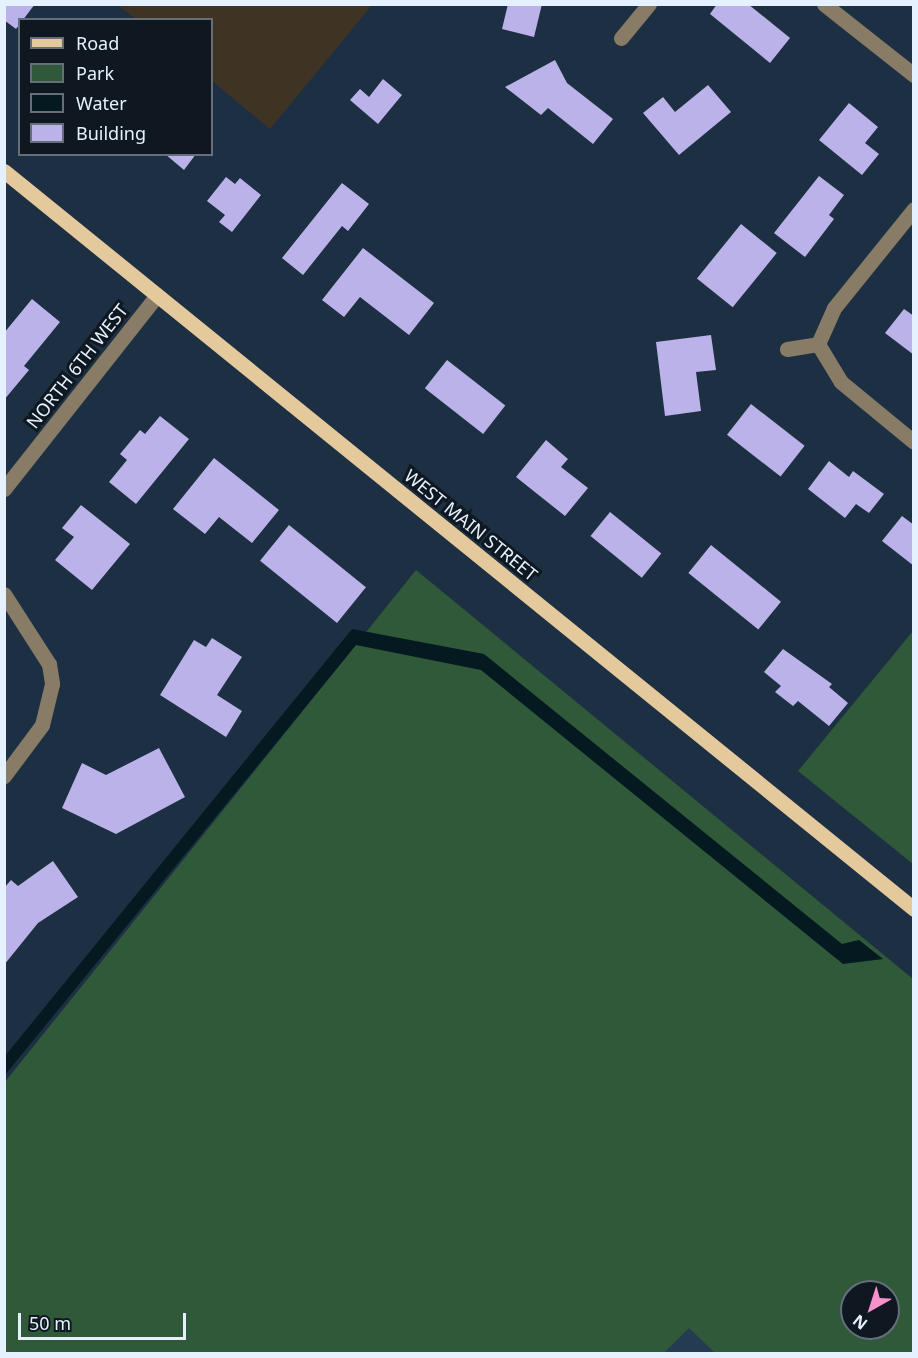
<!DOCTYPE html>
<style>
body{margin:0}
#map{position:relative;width:918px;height:1358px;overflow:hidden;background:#1d3043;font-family:"Noto Sans",sans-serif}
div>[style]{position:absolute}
.built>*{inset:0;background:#243b52}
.education>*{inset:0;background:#3f3324}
.green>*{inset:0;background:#2f5939}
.water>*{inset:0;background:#041a20}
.building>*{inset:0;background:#bbb2e9;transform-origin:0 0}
.minor>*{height:15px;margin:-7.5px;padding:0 7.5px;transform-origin:7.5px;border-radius:7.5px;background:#897c67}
.major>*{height:15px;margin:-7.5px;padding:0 7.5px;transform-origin:7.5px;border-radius:7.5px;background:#e4c99d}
span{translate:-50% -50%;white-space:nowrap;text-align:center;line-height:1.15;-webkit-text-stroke:6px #0f1720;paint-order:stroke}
.street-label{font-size:18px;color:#e5f1fe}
.frame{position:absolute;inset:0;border:6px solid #e5f1fe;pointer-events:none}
.legend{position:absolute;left:18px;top:18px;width:195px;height:138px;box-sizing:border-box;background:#0f1720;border:2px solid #656e79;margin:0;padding:8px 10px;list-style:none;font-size:18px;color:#e5f1fe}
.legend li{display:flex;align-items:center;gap:12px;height:30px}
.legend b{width:30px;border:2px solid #656e79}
.north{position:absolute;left:840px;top:1280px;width:60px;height:60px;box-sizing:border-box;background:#0f1720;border:2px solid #656e79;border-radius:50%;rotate:219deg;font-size:16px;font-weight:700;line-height:24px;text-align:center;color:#e5f1fe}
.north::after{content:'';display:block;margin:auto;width:21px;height:27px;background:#f790cd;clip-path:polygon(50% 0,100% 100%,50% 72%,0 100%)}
.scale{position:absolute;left:18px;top:1313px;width:168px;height:27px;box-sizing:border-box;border:3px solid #e5f1fe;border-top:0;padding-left:8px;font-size:18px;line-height:21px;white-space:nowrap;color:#e5f1fe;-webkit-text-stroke:4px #0f1720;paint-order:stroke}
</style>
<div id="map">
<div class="built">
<i style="clip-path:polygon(689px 1327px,715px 1353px,663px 1354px)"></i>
</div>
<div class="education">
<i style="clip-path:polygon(117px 5px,372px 5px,270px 129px,212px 81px,212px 20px,136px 19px)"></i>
</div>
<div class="green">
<i style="clip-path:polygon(evenodd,416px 570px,913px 979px,913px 1353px,715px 1353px,689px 1328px,663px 1354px,5px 1353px,4px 1083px,416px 570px,852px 1292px,888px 1292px,888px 1328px,852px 1328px,852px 1292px)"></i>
<i style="clip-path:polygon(913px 631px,913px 864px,798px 771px)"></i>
</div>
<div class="water">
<i style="clip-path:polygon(352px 629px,484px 654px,842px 944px,859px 940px,883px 959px,843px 964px,481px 670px,356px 645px,5px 1075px,5px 1056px)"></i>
</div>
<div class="building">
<i style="clip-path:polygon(4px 4px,35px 4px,16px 29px,4px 20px)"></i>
<i style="clip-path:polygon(508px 4px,542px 4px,534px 37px,502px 29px)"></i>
<i style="clip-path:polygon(717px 4px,748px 4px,790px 38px,770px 63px,710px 14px)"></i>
<i style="clip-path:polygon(555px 60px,567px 83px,613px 119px,593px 144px,548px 108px,541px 115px,505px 87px)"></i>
<i style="clip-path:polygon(383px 79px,402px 95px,378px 124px,350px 100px,360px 89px,369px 97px)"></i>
<i style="clip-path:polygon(708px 85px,731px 112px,679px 155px,643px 113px,663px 97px,675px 112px)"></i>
<i style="clip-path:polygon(849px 103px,878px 127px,865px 143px,879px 154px,862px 175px,819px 140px)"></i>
<i style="clip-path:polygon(165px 154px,196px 154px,184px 170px)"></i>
<i style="clip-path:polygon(819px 176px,844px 195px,829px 215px,834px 219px,805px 257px,774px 233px)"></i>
<i style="clip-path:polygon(226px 177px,235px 184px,240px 178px,261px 195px,232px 232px,219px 222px,225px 215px,207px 201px)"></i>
<i style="clip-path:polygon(342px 183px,369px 204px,348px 231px,342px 226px,303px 275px,282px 258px)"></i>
<i style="left:741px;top:224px;width:46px;height:70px;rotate:39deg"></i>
<i style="clip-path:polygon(363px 248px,434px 303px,409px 335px,360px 297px,344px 317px,322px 300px)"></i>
<i style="clip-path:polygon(32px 299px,60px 322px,24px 366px,29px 370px,4px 400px,4px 333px)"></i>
<i style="clip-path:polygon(904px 309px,914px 316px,914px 355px,885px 333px)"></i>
<i style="clip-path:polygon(711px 335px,716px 370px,696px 372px,701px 411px,665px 416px,656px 342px)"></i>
<i style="left:447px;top:360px;width:74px;height:36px;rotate:38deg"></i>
<i style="left:751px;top:404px;width:68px;height:39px;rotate:38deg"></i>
<i style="clip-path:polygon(160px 416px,189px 439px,136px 504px,109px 482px,127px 460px,120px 454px,140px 430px,145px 434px)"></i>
<i style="clip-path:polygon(546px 440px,568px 459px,561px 467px,588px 488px,565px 516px,516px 477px)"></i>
<i style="clip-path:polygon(214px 458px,279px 510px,252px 543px,219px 517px,205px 534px,173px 509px)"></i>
<i style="clip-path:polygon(829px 461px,849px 477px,853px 471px,884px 494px,869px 513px,856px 504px,845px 518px,808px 489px)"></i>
<i style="clip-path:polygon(81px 505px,130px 544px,92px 590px,55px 560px,74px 537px,62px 528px)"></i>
<i style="left:610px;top:512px;width:66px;height:31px;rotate:39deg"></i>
<i style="clip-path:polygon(902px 516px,914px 525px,914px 566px,882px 541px)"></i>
<i style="left:289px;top:525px;width:99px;height:46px;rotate:39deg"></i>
<i style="left:711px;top:545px;width:90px;height:36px;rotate:39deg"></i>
<i style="clip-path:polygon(212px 638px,242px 657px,217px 695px,242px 711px,226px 737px,160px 695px,194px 640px,206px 647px)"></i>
<i style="clip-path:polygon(783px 649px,832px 684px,829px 687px,848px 703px,829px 726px,798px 701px,793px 706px,775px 692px,781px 686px,764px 672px)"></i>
<i style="clip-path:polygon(159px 748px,185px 797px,116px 834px,62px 808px,82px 763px,106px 775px)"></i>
<i style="clip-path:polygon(53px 861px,78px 897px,38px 923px,4px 965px,4px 888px,11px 880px,18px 886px)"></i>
</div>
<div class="minor">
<i style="left:824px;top:4px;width:115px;rotate:38.3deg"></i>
<i style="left:621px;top:38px;width:44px;rotate:-50.5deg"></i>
<i style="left:818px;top:344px;width:39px;rotate:-66deg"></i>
<i style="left:834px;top:308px;width:127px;rotate:-51.1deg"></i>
<i style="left:818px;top:344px;width:44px;rotate:58.8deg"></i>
<i style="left:841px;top:382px;width:94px;rotate:39.4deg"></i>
<i style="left:787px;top:349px;width:31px;rotate:-9deg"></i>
<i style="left:4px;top:489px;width:247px;rotate:-51.7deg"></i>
<i style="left:4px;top:594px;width:83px;rotate:57.3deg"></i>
<i style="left:49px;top:664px;width:20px;rotate:81deg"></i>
<i style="left:52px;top:684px;width:42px;rotate:103.7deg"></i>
<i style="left:42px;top:725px;width:64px;rotate:126.7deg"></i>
</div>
<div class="major">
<i style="left:4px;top:171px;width:1172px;rotate:39.04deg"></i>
</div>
<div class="street-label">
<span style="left:77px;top:366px;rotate:-52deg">NORTH 6TH WEST</span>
<span style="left:471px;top:525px;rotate:39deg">WEST MAIN STREET</span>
</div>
<div class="frame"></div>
<ul class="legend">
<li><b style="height:8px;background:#e4c99d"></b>Road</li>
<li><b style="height:16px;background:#2f5939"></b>Park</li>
<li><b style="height:16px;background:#041a20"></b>Water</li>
<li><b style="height:16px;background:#bbb2e9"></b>Building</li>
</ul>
<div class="north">N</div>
<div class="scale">50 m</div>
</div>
